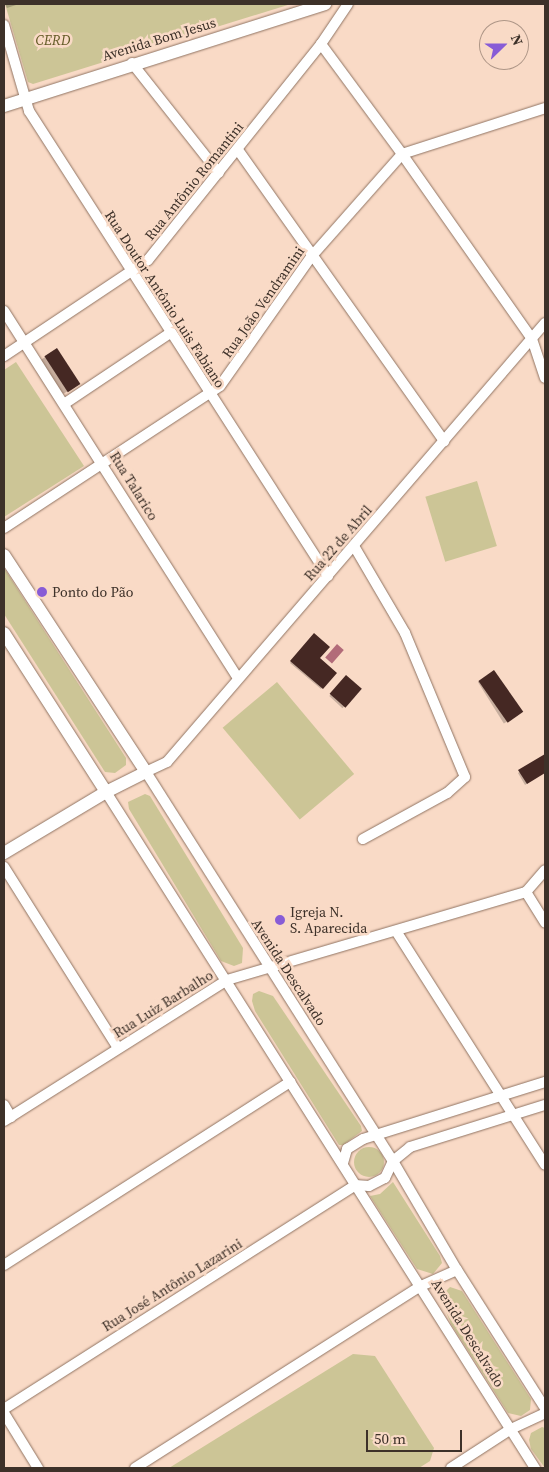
<!DOCTYPE html>
<meta charset="utf-8">
<style>
body{margin:0}
#map{position:relative;width:549px;height:1472px;overflow:hidden;background:#f9dac6;font-family:"Source Serif 4",serif}
div>[style]{position:absolute}
.green>*{inset:0;background:#ccc596;transform-origin:0 0}
.round{border-radius:50%}
.water>*{inset:0;background:#b26b79;transform-origin:0 0}
.shadow>*{inset:0;background:#0003;transform-origin:0 0}
.building>*{inset:0;background:#452823;transform-origin:0 0}
.roads{filter:drop-shadow(0 0 1px #907463) drop-shadow(0 0 1px #907463)}
.minor>*{height:10px;margin:-5px;padding:0 5px;transform-origin:5px;border-radius:5px;background:#fff}
.tertiary>*{height:12px;margin:-6px;padding:0 6px;transform-origin:6px;border-radius:6px;background:#fff}
.dots>*{width:14px;height:14px;translate:-50% -50%;box-sizing:border-box;border:2px solid #f9dac6;border-radius:50%}
span{translate:-50% -50%;white-space:nowrap;text-align:center;line-height:1.15;-webkit-text-stroke:5px #f9dac6;paint-order:stroke}
.street-label{font-size:14px;color:#3d3129}
.park-label{font-size:14px;color:#625924;font-style:italic}
.poi-label{font-size:14px;color:#3d3129}
.left{translate:0 -50%;text-align:left}
.frame{position:absolute;inset:0;border:5px solid #3d3129;pointer-events:none}
.north{position:absolute;left:479px;top:20px;width:50px;height:50px;box-sizing:border-box;background:#f9dac6;border:1px solid #ae9687;border-radius:50%;rotate:68deg;font-size:14px;font-weight:700;line-height:20px;text-align:center;color:#3d3129}
.north::after{content:'';display:block;margin:auto;width:18px;height:22px;background:#885cd6;clip-path:polygon(50% 0,100% 100%,50% 72%,0 100%)}
.scale{position:absolute;left:366px;top:1430px;width:96px;height:22px;box-sizing:border-box;border:2px solid #3d3129;border-top:0;padding-left:6px;font-size:15px;line-height:18px;white-space:nowrap;color:#3d3129;-webkit-text-stroke:4px #f9dac6;paint-order:stroke}
</style>
<div id="map">
<div class="green">
<i style="clip-path:polygon(5px 4px,291px 4px,33px 84px,28px 82px)"></i>
<i style="clip-path:polygon(16px 362px,84px 466px,4px 517px,4px 370px)"></i>
<i style="left:477px;top:481px;width:68px;height:54px;rotate:73deg"></i>
<i style="clip-path:polygon(4px 568px,126px 758px,126px 765px,115px 773px,105px 772px,4px 614px)"></i>
<i style="left:277px;top:682px;width:120px;height:71px;rotate:50deg"></i>
<i style="clip-path:polygon(145px 794px,150px 796px,243px 948px,242px 963px,234px 966px,221px 961px,129px 809px,128px 802px)"></i>
<i style="clip-path:polygon(259px 991px,273px 996px,361px 1126px,362px 1131px,343px 1145px,339px 1145px,255px 1011px,252px 1001px,253px 994px)"></i>
<i class="round" style="left:354px;top:1147px;width:30px;height:30px"></i>
<i style="clip-path:polygon(393px 1182px,440px 1256px,442px 1263px,433px 1274px,417px 1269px,370px 1196px,380px 1194px)"></i>
<i style="clip-path:polygon(450px 1287px,462px 1291px,531px 1399px,530px 1410px,521px 1416px,508px 1413px,451px 1324px,440px 1297px)"></i>
<i style="clip-path:polygon(353px 1354px,375px 1356px,434px 1448px,430px 1461px,419px 1468px,169px 1468px)"></i>
<i style="clip-path:polygon(542px 1427px,545px 1428px,545px 1468px,531px 1449px,529px 1440px,531px 1433px)"></i>
</div>
<div class="water">
<i style="left:337px;top:644px;width:9px;height:18px;rotate:41deg"></i>
</div>
<div class="shadow">
<i style="clip-path:polygon(5px 4px,19px 4px,7px 8px)"></i>
<i style="clip-path:polygon(45px 357px,75px 387px,63px 394px,41px 360px)"></i>
<i style="clip-path:polygon(314px 635px,318px 658px,335px 673px,321px 689px,290px 663px)"></i>
<i style="left:494px;top:672px;width:49px;height:19px;rotate:58deg"></i>
<i style="left:347px;top:677px;width:18px;height:26px;rotate:43deg"></i>
<i style="clip-path:polygon(545px 755px,545px 772px,525px 785px,518px 773px)"></i>
</div>
<div class="building">
<i style="left:57px;top:348px;width:43px;height:15px;rotate:57deg"></i>
<i style="clip-path:polygon(314px 633px,330px 647px,320px 658px,337px 673px,323px 689px,290px 661px)"></i>
<i style="left:494px;top:670px;width:51px;height:19px;rotate:55deg"></i>
<i style="left:346px;top:675px;width:21px;height:25px;rotate:41deg"></i>
<i style="clip-path:polygon(545px 754px,545px 773px,527px 784px,518px 770px)"></i>
</div>
<div class="roads">
<div class="minor">
<i style="left:4px;top:25px;width:90px;rotate:73.8deg"></i>
<i style="left:29px;top:111px;width:553px;rotate:57.26deg"></i>
<i style="left:321px;top:44px;width:137px;rotate:53.6deg"></i>
<i style="left:402px;top:154px;width:226px;rotate:54.9deg"></i>
<i style="left:532px;top:339px;width:41px;rotate:71.6deg"></i>
<i style="left:132px;top:63px;width:140px;rotate:51.7deg"></i>
<i style="left:238px;top:150px;width:357px;rotate:54.7deg"></i>
<i style="left:4px;top:311px;width:435px;rotate:57.5deg"></i>
<i style="left:545px;top:323px;width:579px;rotate:130.73deg"></i>
<i style="left:167px;top:762px;width:23px;rotate:155deg"></i>
<i style="left:146px;top:772px;width:461px;rotate:57.6deg"></i>
<i style="left:393px;top:1161px;width:126px;rotate:59.6deg"></i>
<i style="left:457px;top:1270px;width:164px;rotate:57.5deg"></i>
<i style="left:4px;top:356px;width:173px;rotate:-33.7deg"></i>
<i style="left:148px;top:260px;width:277px;rotate:-51.3deg"></i>
<i style="left:321px;top:44px;width:48px;rotate:-56deg"></i>
<i style="left:64px;top:404px;width:128px;rotate:-33.8deg"></i>
<i style="left:4px;top:528px;width:258px;rotate:-33.3deg"></i>
<i style="left:220px;top:386px;width:158px;rotate:-54.8deg"></i>
<i style="left:311px;top:257px;width:137px;rotate:-48.5deg"></i>
<i style="left:402px;top:154px;width:150px;rotate:-17.8deg"></i>
<i style="left:354px;top:546px;width:101px;rotate:59.6deg"></i>
<i style="left:405px;top:633px;width:156px;rotate:67.4deg"></i>
<i style="left:465px;top:777px;width:24px;rotate:138deg"></i>
<i style="left:447px;top:793px;width:96px;rotate:151.3deg"></i>
<i style="left:106px;top:792px;width:801px;rotate:57.6deg"></i>
<i style="left:4px;top:867px;width:214px;rotate:57.8deg"></i>
<i style="left:526px;top:892px;width:36px;rotate:58deg"></i>
<i style="left:396px;top:931px;width:277px;rotate:57.5deg"></i>
<i style="left:4px;top:1105px;width:14px;rotate:60deg"></i>
<i style="left:4px;top:1121px;width:264px;rotate:-32.3deg"></i>
<i style="left:227px;top:980px;width:312px;rotate:-16.4deg"></i>
<i style="left:526px;top:892px;width:29px;rotate:-49deg"></i>
<i style="left:343px;top:1163px;width:15px;rotate:-74deg"></i>
<i style="left:347px;top:1149px;width:19px;rotate:-32deg"></i>
<i style="left:363px;top:1139px;width:191px;rotate:-17.4deg"></i>
<i style="left:4px;top:1265px;width:340px;rotate:-32.6deg"></i>
<i style="left:4px;top:1409px;width:416px;rotate:-32.5deg"></i>
<i style="left:355px;top:1185px;width:14px;rotate:4deg"></i>
<i style="left:369px;top:1186px;width:18px;rotate:-27deg"></i>
<i style="left:385px;top:1178px;width:19px;rotate:-65deg"></i>
<i style="left:393px;top:1161px;width:22px;rotate:-39deg"></i>
<i style="left:410px;top:1147px;width:141px;rotate:-17.3deg"></i>
<i style="left:4px;top:1413px;width:65px;rotate:58.3deg"></i>
<i style="left:135px;top:1468px;width:339px;rotate:-32.5deg"></i>
<i style="left:421px;top:1286px;width:39px;rotate:-24deg"></i>
<i style="left:451px;top:1468px;width:72px;rotate:-33deg"></i>
<i style="left:511px;top:1429px;width:38px;rotate:-25deg"></i>
</div>
<div class="tertiary">
<i style="left:4px;top:106px;width:337px;rotate:-17.6deg"></i>
<i style="left:4px;top:555px;width:259px;rotate:56.8deg"></i>
<i style="left:146px;top:772px;width:45px;rotate:153.4deg"></i>
<i style="left:106px;top:792px;width:119px;rotate:149.1deg"></i>
<i style="left:4px;top:633px;width:189px;rotate:57.3deg"></i>
</div>
</div>
<div class="dots">
<i style="left:42px;top:592px;background:#885cd6"></i>
<i style="left:280px;top:920px;background:#885cd6"></i>
</div>
<div class="street-label">
<span style="left:159px;top:39px;rotate:-17deg">Avenida Bom Jesus</span>
<span style="left:194px;top:181px;rotate:-51deg">Rua Antônio Romantini</span>
<span style="left:165px;top:299px;rotate:57deg">Rua Doutor Antônio Luis Fabiano</span>
<span style="left:263px;top:302px;rotate:-55deg">Rua João Vendramini</span>
<span style="left:134px;top:486px;rotate:58deg">Rua Talarico</span>
<span style="left:338px;top:543px;rotate:-49deg">Rua 22 de Abril</span>
<span style="left:289px;top:972px;rotate:57deg">Avenida Descalvado</span>
<span style="left:163px;top:1004px;rotate:-32deg">Rua Luiz Barbalho</span>
<span style="left:172px;top:1285px;rotate:-32deg">Rua José Antônio Lazarini</span>
<span style="left:468px;top:1333px;rotate:58deg">Avenida Descalvado</span>
</div>
<div class="park-label">
<span style="left:53px;top:40px">CERD</span>
</div>
<div class="poi-label">
<span class="left" style="left:52px;top:592px">Ponto do Pão</span>
<span class="left" style="left:290px;top:920px">Igreja N.<br>S. Aparecida</span>
</div>
<div class="frame"></div>
<div class="north">N</div>
<div class="scale">50 m</div>
</div>
